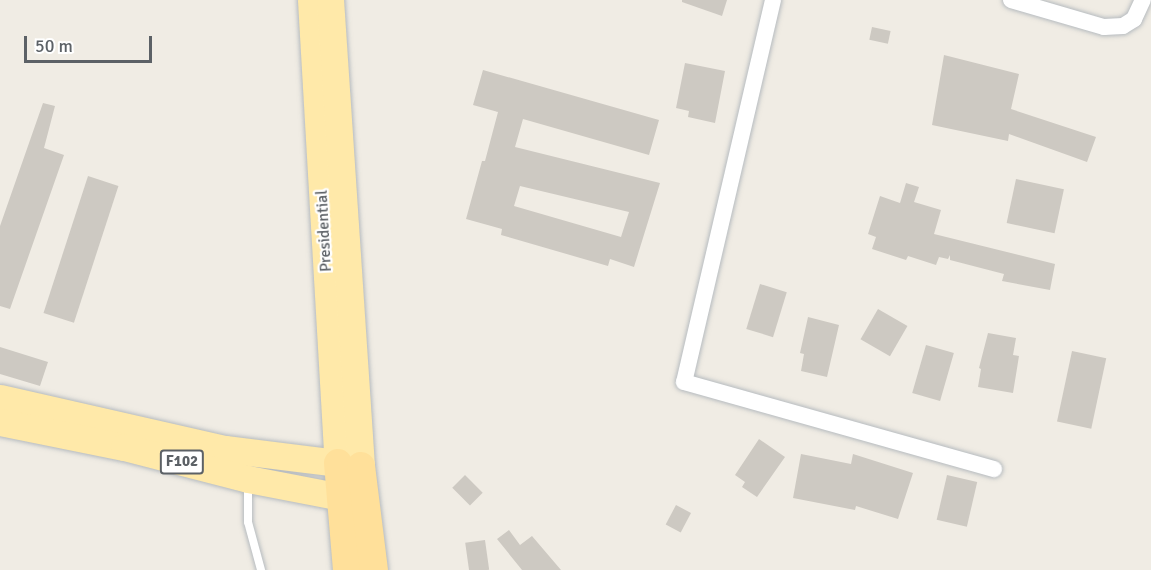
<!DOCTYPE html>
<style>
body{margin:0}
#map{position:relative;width:1151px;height:570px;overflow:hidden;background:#f0ece4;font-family:Signika,sans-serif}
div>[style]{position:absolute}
.building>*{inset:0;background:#cdc9c2;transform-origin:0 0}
.roads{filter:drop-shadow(0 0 2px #b6bbbf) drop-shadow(0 0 2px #b6bbbf)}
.service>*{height:8px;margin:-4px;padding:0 4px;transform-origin:4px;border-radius:4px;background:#fff}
.minor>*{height:16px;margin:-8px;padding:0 8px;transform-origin:8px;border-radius:8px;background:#fff}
.primary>*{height:27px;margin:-13.5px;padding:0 13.5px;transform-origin:13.5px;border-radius:13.5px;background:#ffe9a9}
.trunk>*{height:28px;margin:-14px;padding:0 14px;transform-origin:14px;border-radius:14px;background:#ffe09a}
span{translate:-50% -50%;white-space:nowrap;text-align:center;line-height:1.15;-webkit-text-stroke:4.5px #fff;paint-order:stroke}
.shield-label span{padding:2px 4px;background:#fff;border:2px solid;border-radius:4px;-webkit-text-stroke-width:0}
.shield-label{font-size:15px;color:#5c6166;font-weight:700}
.street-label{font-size:16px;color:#5c6166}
.scale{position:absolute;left:24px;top:36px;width:128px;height:27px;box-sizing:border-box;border:3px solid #5c6166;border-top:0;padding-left:8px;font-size:18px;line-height:21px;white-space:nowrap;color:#5c6166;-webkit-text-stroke:4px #fff;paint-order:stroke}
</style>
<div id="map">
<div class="building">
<i style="clip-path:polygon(682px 0,727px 0,722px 16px,682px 2px)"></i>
<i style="left:872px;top:27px;width:19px;height:13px;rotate:12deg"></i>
<i style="clip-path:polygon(944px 55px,1019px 74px,1011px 109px,1096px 137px,1087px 162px,1009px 134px,1008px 141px,932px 125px)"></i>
<i style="clip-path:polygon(685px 63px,725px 71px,715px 123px,688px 117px,689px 111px,676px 108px)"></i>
<i style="clip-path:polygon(evenodd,483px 70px,659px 120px,649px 155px,523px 119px,515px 147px,660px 183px,634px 267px,610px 259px,608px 266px,501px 235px,502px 229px,466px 219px,482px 161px,485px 161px,498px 112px,473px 105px,483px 70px,520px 186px,629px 212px,621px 237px,514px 206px,520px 186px)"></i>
<i style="clip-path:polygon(43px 103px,55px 106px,44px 148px,64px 155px,10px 309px,0 306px,0 226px)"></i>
<i style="left:88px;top:176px;width:32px;height:144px;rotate:18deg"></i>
<i style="left:1016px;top:179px;width:49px;height:45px;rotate:12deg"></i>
<i style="clip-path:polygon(906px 183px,919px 187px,914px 202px,941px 210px,934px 234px,1055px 264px,1050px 290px,1002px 281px,1004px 274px,950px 260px,950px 255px,948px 259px,939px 257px,936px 265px,908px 256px,906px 260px,872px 249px,876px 237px,868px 234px,880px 196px,900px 203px)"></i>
<i style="left:760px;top:284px;width:28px;height:47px;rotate:17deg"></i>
<i style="left:878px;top:309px;width:34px;height:35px;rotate:30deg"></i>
<i style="clip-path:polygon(808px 317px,839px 325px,827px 377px,801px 371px,804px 354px,800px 353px)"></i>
<i style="clip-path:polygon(988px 333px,1016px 338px,1013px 355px,1019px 356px,1013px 393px,978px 387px,981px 369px,979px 368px)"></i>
<i style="left:926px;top:345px;width:29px;height:50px;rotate:16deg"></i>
<i style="clip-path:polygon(0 347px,48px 362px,40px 386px,0 374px)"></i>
<i style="left:1072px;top:351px;width:35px;height:72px;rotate:12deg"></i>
<i style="clip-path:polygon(759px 439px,785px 457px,757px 497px,742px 487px,745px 482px,735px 475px)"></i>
<i style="clip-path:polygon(801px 454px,851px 464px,853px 454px,913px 473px,898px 519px,856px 506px,855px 510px,793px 498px)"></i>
<i style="left:465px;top:475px;width:25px;height:18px;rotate:45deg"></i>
<i style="left:947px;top:475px;width:31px;height:46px;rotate:13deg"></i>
<i style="left:676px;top:505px;width:17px;height:22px;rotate:28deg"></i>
<i style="clip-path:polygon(509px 530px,520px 545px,532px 536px,561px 570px,522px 570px,497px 539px)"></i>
<i style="left:485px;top:540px;width:30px;height:20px;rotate:82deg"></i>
</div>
<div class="roads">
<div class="service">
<i style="left:248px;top:482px;width:40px;rotate:90deg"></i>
<i style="left:248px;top:522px;width:50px;rotate:74.8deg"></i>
</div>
<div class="minor">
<i style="left:773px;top:0;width:392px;rotate:103.1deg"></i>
<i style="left:684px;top:382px;width:322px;rotate:15.7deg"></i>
<i style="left:1011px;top:0;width:97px;rotate:16.2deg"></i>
<i style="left:1104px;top:27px;width:19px;rotate:-3deg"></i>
<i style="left:1123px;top:26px;width:13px;rotate:-32deg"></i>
<i style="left:1134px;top:19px;width:21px;rotate:-65deg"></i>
</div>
<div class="primary">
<i style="left:311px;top:0;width:464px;rotate:86.7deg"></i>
<i style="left:0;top:398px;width:231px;rotate:12.8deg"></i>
<i style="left:225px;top:449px;width:137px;rotate:7.1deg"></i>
<i style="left:361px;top:466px;width:467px;rotate:-93.8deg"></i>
<i style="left:0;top:422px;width:126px;rotate:11.4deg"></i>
<i style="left:124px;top:447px;width:128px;rotate:14.5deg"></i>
<i style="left:248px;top:479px;width:116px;rotate:10.9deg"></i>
</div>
<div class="trunk">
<i style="left:338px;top:463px;width:107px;rotate:85.2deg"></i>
<i style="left:361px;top:466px;width:105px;rotate:82.9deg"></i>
</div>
</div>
<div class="shield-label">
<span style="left:182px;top:462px">F102</span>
</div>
<div class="street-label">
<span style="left:324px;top:231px;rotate:-93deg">Presidential</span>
</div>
<div class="scale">50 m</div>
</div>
